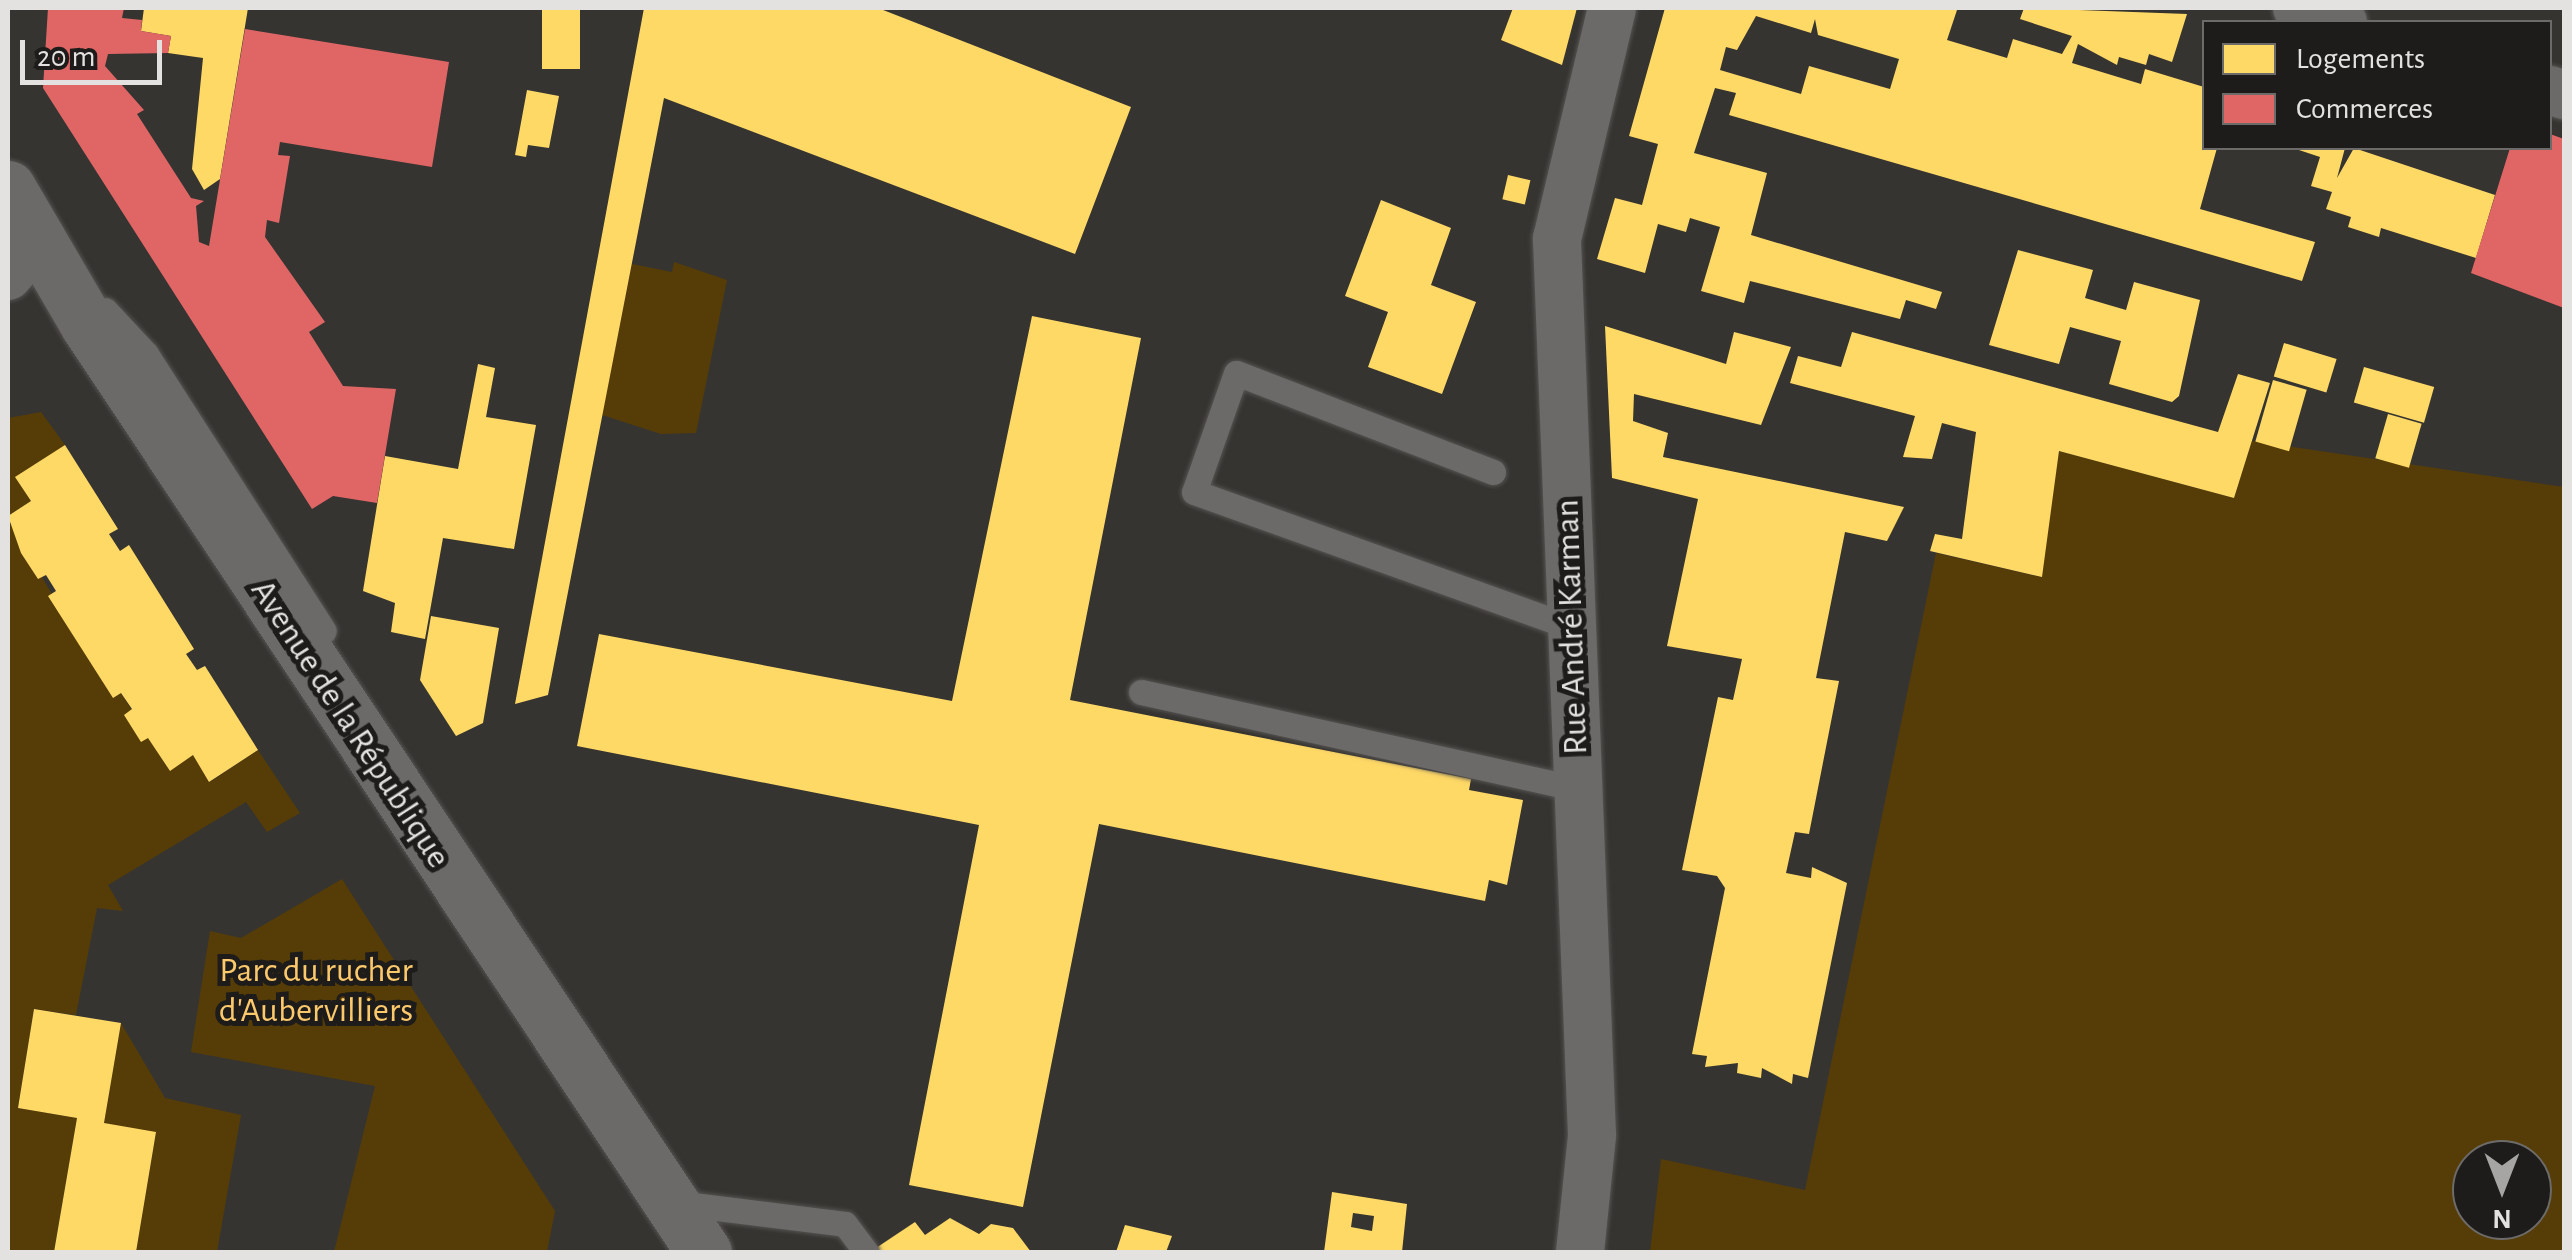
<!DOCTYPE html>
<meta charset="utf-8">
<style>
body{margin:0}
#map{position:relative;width:2572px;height:1260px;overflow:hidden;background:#363431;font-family:"Alegreya Sans",sans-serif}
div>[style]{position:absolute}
.green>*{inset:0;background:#563d07}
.homes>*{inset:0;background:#ffd966;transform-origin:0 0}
.shops>*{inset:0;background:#e06666}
.roads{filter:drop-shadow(0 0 2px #555351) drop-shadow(0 0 2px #555351)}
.lane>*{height:25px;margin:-12.5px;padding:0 12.5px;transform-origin:12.5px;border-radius:12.5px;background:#6c6a68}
.street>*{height:48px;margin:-24px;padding:0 24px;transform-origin:24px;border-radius:24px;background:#6c6a68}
.secondary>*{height:55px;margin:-27.5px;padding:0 27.5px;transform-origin:27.5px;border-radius:27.5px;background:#6c6a68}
span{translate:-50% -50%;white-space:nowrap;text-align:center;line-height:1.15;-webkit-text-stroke:10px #1d1c1a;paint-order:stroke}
.street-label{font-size:35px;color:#e4e2e0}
.park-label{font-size:35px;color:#fcc86c}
.frame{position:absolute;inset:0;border:10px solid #e4e2e0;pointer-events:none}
.legend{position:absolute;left:2202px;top:20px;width:350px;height:130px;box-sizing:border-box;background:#1d1c1a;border:2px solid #6d6b69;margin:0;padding:12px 18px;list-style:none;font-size:30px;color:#e4e2e0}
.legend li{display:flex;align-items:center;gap:20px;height:50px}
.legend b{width:50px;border:2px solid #6d6b69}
.north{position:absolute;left:2452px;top:1140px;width:100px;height:100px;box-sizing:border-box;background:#1d1c1a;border:2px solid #6d6b69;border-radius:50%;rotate:180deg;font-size:28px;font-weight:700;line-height:40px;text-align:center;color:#e4e2e0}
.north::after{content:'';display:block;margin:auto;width:35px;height:45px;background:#a7a5a3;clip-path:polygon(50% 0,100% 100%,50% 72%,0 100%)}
.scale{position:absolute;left:20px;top:40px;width:142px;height:45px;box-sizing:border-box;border:5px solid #e4e2e0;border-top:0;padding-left:12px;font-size:30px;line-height:35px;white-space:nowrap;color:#e4e2e0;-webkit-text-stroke:8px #1d1c1a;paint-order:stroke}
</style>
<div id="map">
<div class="green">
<i style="clip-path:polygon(674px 262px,727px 280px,696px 433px,661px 434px,602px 415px,632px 264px,672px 272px)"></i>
<i style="clip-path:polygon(41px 412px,65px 445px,16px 478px,31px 501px,8px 516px,8px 418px)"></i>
<i style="clip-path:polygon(evenodd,2252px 441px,2564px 487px,2564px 1252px,1650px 1252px,1661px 1159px,1805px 1190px,1936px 553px,2041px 577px,2059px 451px,2234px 498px,2252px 441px,2472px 1160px,2532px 1160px,2532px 1220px,2472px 1220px,2472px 1160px)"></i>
<i style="clip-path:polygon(8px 520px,113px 697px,121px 693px,169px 770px,193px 755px,210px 782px,258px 750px,300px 813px,267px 832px,246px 802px,108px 885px,123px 911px,97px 908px,76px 1015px,34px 1009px,18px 1108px,77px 1118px,54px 1252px,8px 1252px)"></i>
<i style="clip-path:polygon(342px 879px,555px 1211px,547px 1252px,334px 1252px,375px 1086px,191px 1052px,210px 931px,241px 938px)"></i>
<i style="clip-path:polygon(121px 1023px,165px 1098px,241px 1115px,217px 1252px,136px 1252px,156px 1133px,104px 1123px)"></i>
</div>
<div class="homes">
<i style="clip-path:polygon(144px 8px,248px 8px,220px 179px,204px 190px,192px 169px,203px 58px,168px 53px,171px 36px,141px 31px)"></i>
<i style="left:542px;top:8px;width:38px;height:61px"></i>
<i style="clip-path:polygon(644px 8px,878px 8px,1131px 107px,1075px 254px,664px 98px,548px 695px,515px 704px)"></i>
<i style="clip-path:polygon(1513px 8px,1577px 8px,1562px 65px,1501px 40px)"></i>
<i style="clip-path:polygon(evenodd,1665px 8px,1948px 8px,1957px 10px,1947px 40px,2007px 58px,2013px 39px,2062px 54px,2072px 36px,2020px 19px,2024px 8px,2187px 14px,2172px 62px,2149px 54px,2146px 65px,2119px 57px,2117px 65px,2078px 44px,2072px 63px,2141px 84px,2145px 69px,2204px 87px,2204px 148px,2217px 148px,2200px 209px,2315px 242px,2302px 281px,1729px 115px,1736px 93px,1715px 88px,1694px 153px,1767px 173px,1751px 235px,1942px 292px,1936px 309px,1906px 300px,1900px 319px,1750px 281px,1744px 303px,1701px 291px,1720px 227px,1690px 218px,1686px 232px,1658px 224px,1645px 273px,1597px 259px,1615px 198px,1642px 205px,1658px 144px,1629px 136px,1665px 8px,1756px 16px,1811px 33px,1815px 19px,1818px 35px,1899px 59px,1890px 89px,1809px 66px,1801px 94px,1720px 70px,1726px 47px,1737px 50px,1756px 16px)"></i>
<i style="clip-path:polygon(527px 90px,559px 96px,549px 148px,528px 145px,526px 157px,515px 155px)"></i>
<i style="clip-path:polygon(2293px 148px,2345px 148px,2337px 178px,2354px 148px,2495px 195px,2476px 258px,2381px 228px,2379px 237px,2348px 227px,2351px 217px,2326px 209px,2332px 192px,2311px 186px,2320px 157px)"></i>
<i style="left:1508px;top:175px;width:23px;height:25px;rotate:13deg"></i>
<i style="clip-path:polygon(1381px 200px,1451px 228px,1431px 285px,1476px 302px,1442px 394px,1368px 367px,1388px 312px,1345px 296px)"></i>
<i style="clip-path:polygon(2018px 250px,2093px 270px,2085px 298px,2126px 310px,2134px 282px,2200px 300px,2179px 396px,2172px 402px,2109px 384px,2121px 341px,2070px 327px,2059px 364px,1989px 345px)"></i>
<i style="clip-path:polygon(1032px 316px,1141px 338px,1070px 700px,1471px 779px,1469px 790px,1523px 800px,1507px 885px,1489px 880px,1485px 901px,1099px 824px,1023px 1207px,909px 1185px,979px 825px,577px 746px,599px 634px,952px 701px)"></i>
<i style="clip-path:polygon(1605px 326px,1726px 364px,1734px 332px,1791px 347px,1761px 425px,1634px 394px,1633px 421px,1668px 433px,1663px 457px,1904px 507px,1887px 541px,1845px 532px,1816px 678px,1839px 681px,1809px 834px,1795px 832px,1786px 873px,1811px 878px,1812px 867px,1847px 883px,1808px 1078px,1793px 1074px,1792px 1084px,1762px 1068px,1761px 1078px,1737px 1073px,1738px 1063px,1705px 1067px,1707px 1056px,1692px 1054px,1725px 888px,1717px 876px,1682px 870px,1718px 697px,1733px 700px,1742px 659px,1667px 646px,1698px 499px,1612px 478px)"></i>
<i style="clip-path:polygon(1852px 332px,2218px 432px,2238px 374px,2270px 383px,2234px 498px,2059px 451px,2042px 577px,1930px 551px,1935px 534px,1962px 539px,1976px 432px,1942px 423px,1932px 459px,1903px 457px,1915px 416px,1790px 383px,1798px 356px,1841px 367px)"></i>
<i style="left:2284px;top:343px;width:55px;height:35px;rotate:17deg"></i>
<i style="clip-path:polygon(478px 364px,495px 368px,486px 417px,536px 425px,514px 549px,443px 538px,425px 639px,391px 632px,395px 603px,363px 591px,385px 456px,458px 469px)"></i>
<i style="left:2364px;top:367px;width:73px;height:37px;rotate:16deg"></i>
<i style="left:2273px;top:380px;width:35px;height:64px;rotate:16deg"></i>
<i style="left:2388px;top:414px;width:35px;height:46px;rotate:16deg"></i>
<i style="clip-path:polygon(65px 445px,118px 529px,109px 534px,120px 551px,129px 545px,194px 649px,186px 654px,197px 670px,205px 666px,258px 750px,209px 782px,193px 755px,170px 771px,148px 738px,141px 742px,124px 715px,132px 709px,121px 693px,113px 698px,48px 596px,56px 591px,46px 575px,38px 579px,21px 553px,8px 516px,31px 501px,15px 477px)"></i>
<i style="clip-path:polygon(431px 616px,499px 628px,483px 723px,456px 736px,420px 680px)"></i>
<i style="clip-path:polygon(34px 1009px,121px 1023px,104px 1123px,156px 1132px,136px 1252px,54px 1252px,77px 1118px,18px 1108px)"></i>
<i style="clip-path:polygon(evenodd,1332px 1192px,1407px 1204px,1402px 1252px,1324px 1252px,1332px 1192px,1353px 1213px,1374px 1216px,1372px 1231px,1351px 1227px,1353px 1213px)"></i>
<i style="clip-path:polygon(950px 1218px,979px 1234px,991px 1224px,1013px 1228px,1031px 1252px,870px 1252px,915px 1222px,925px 1235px)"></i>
<i style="clip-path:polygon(1125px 1225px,1172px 1236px,1166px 1252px,1116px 1252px)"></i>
</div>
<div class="shops">
<i style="clip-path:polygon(48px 8px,124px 8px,122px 18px,142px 20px,141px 31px,171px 36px,168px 53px,108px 54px,105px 66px,144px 110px,137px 114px,191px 198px,204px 201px,196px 206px,199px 242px,209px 246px,245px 29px,449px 62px,432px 167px,280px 142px,278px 155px,290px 156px,279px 223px,267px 220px,265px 237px,325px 322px,309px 332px,343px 386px,396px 389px,377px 503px,333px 496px,312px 509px,43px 88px)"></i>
<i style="clip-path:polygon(2550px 134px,2564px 139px,2564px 308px,2471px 273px,2510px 148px,2550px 148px)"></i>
</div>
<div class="roads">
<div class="lane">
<i style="left:105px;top:310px;width:60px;rotate:47deg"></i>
<i style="left:146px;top:354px;width:329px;rotate:57.3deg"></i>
<i style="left:1493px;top:472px;width:275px;rotate:-158.9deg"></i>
<i style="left:1236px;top:373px;width:126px;rotate:109.4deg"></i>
<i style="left:1194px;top:492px;width:401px;rotate:19.7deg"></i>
<i style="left:1141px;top:692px;width:449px;rotate:12.5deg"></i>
<i style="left:677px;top:1203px;width:169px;rotate:7.1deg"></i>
<i style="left:845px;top:1224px;width:35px;rotate:53deg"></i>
</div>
<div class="street">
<i style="left:2297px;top:8px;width:48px;rotate:16.9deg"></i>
<i style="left:2550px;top:90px;width:15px;rotate:20deg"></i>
<i style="left:8px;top:276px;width:48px;rotate:-50deg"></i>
<i style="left:1580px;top:1252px;width:118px;rotate:-84.1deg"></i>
<i style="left:1592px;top:1135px;width:897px;rotate:-92.24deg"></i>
<i style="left:1557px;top:239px;width:237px;rotate:-76.6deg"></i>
</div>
<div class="secondary">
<i style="left:8px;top:188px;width:159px;rotate:59.7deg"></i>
<i style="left:88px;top:325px;width:1113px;rotate:56.4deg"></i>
</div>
</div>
<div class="street-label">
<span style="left:1572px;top:627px;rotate:-92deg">Rue André Karman</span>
<span style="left:350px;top:724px;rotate:57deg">Avenue de la République</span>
</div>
<div class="park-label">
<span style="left:316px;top:991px">Parc du rucher<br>d'Aubervilliers</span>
</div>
<div class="frame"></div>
<ul class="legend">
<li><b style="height:28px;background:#ffd966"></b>Logements</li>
<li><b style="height:28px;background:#e06666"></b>Commerces</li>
</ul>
<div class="north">N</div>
<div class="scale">20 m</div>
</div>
